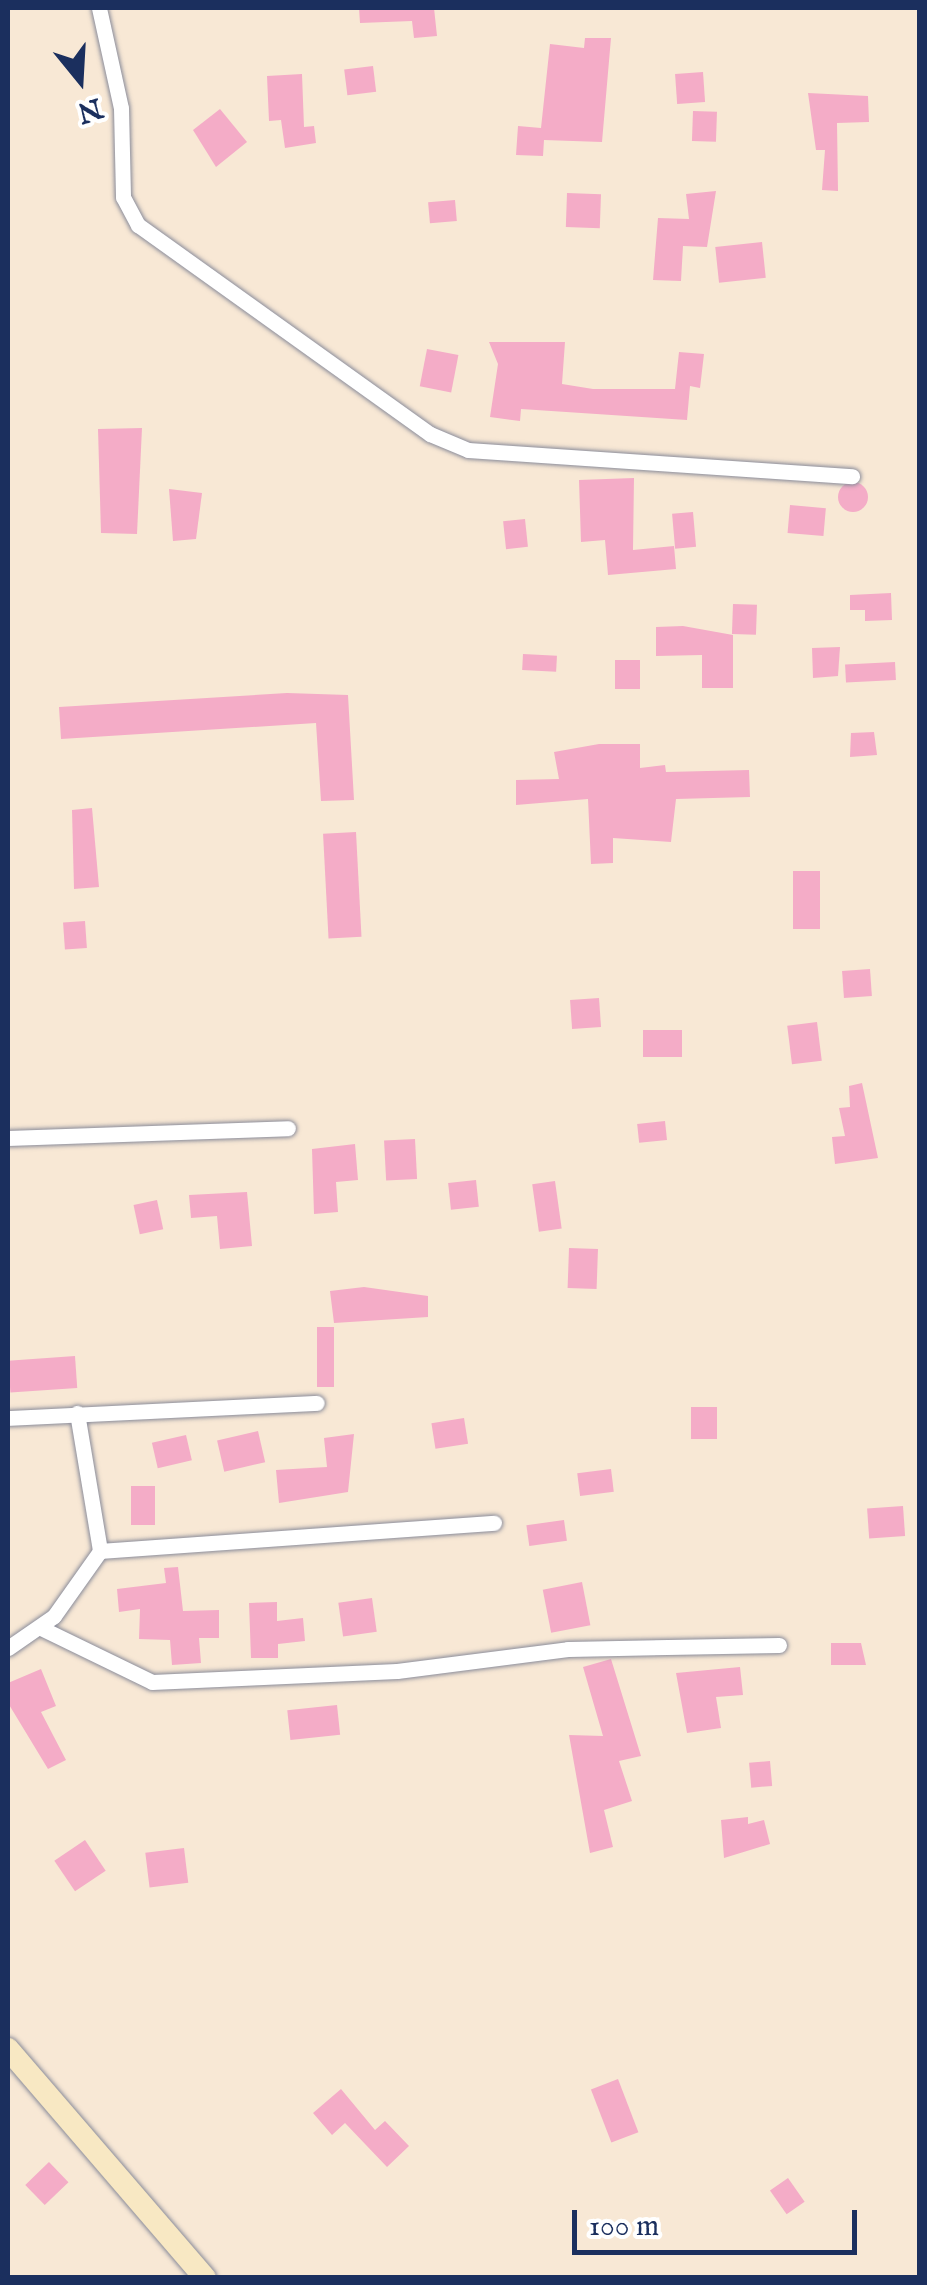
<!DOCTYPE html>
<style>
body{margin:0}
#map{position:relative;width:927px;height:2285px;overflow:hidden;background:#f8e8d5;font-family:"IM FELL English",serif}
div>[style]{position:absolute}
.building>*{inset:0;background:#f4acc7;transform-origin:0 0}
.round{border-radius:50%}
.roads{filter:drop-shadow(0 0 2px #8a8c9a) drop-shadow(0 0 2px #8a8c9a)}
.street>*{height:15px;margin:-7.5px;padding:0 7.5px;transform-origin:7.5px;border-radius:7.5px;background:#fff}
.secondary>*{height:22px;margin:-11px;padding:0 11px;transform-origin:11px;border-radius:11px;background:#f8e8c3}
span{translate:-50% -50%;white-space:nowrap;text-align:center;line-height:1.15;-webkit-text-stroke:9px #fff;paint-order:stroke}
.frame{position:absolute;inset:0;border:10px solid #1b2f5e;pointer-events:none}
.north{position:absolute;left:30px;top:30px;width:100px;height:100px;-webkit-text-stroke:8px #fff;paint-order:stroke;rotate:162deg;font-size:28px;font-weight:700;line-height:40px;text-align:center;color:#1b2f5e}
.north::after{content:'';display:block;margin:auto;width:35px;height:45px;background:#1b2f5e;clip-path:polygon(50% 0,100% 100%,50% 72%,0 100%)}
.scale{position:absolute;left:572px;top:2210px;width:285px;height:45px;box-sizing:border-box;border:5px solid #1b2f5e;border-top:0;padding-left:12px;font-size:30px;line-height:35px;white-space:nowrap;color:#1b2f5e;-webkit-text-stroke:8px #fff;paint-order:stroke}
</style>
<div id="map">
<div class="building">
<i style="clip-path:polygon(359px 8px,434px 8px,437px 36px,414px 38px,412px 21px,360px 23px)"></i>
<i style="clip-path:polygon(585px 38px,611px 38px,602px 142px,544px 140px,543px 156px,516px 155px,518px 126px,541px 128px,550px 44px,584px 48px)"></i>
<i style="left:373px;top:66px;width:26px;height:29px;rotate:83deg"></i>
<i style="left:703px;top:72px;width:30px;height:28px;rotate:86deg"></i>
<i style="clip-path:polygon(302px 74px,304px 127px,314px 126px,316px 143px,285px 148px,281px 120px,269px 121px,267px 76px)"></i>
<i style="clip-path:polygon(808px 93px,868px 96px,869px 122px,837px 123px,838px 191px,822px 190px,825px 150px,816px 150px)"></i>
<i style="clip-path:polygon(220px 109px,247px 142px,216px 167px,193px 130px)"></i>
<i style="left:693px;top:111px;width:24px;height:30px;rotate:2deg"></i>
<i style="clip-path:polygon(716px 191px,707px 247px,683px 246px,681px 281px,653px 280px,658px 218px,689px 219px,686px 194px)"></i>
<i style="left:567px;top:193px;width:34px;height:34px;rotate:2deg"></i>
<i style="left:455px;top:200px;width:21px;height:27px;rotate:85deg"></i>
<i style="left:762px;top:242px;width:36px;height:47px;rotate:84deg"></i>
<i style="clip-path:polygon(489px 342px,565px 342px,562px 384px,593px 389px,675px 389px,679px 352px,704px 354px,700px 388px,690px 386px,687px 420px,521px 409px,520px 421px,490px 417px,498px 364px)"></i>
<i style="left:427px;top:349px;width:32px;height:38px;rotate:11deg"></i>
<i style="clip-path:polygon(142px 428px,137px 534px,101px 533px,98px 429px)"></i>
<i style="clip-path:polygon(634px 478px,633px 550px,674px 546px,676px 569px,608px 575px,605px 540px,581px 542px,579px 480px)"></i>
<i class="round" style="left:838px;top:482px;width:30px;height:30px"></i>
<i style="clip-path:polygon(169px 489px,202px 493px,196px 539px,173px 541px)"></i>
<i style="left:790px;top:505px;width:36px;height:28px;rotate:5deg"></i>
<i style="left:693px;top:512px;width:35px;height:21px;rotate:85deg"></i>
<i style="left:525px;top:519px;width:28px;height:22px;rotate:84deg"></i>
<i style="clip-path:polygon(891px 593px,892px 620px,865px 621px,865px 610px,850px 610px,850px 595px)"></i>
<i style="left:733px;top:604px;width:24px;height:30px;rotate:2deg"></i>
<i style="clip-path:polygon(683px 626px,733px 635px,733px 688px,702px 688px,702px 655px,656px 656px,656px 627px)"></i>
<i style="clip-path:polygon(840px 647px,838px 676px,813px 678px,812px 648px)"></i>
<i style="left:523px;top:654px;width:34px;height:16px;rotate:3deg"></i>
<i style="left:615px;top:660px;width:25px;height:29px"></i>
<i style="left:895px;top:662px;width:18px;height:50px;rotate:87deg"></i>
<i style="clip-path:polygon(287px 693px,348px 695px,354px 800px,321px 801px,316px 723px,61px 739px,59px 707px)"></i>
<i style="clip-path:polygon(874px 732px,877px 755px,850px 757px,851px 733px)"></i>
<i style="clip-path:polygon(599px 744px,640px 744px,640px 768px,665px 765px,666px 772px,749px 770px,750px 797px,676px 799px,671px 842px,613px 838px,613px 863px,591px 864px,588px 799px,516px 805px,516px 780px,559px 779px,554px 752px)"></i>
<i style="clip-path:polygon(92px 808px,99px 887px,74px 889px,72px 810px)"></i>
<i style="left:356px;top:832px;width:105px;height:33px;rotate:87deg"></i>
<i style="left:793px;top:871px;width:27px;height:58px"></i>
<i style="left:85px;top:921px;width:27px;height:22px;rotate:86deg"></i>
<i style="left:870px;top:969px;width:27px;height:28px;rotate:86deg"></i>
<i style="left:599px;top:998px;width:29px;height:29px;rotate:86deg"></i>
<i style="left:817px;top:1022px;width:39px;height:30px;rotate:83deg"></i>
<i style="left:643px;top:1030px;width:39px;height:27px"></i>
<i style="clip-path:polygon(862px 1083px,878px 1158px,835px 1164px,832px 1137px,845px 1136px,839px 1108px,850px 1107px,849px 1086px)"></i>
<i style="left:665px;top:1121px;width:19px;height:28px;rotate:84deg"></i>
<i style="left:415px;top:1139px;width:40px;height:31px;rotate:87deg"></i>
<i style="clip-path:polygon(355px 1144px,358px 1180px,336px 1182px,338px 1212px,314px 1214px,312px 1149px)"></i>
<i style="left:476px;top:1180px;width:27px;height:28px;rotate:84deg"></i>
<i style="left:555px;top:1181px;width:48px;height:23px;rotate:82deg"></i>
<i style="clip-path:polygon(247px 1192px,252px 1246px,220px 1249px,217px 1216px,191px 1218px,189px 1195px)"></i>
<i style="left:157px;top:1200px;width:30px;height:24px;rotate:78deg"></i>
<i style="left:569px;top:1248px;width:29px;height:40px;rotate:2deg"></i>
<i style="clip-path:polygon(364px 1287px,428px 1296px,428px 1317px,334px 1323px,330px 1291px)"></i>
<i style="left:317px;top:1327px;width:17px;height:60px"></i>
<i style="left:75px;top:1356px;width:32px;height:67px;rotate:86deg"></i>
<i style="left:691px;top:1407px;width:26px;height:32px"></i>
<i style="left:464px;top:1418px;width:26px;height:33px;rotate:81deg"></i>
<i style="left:258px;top:1431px;width:32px;height:42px;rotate:77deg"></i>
<i style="clip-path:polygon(354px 1434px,348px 1492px,279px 1503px,276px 1470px,327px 1467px,324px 1438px)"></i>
<i style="left:186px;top:1435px;width:26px;height:35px;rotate:77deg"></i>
<i style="left:611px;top:1469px;width:23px;height:34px;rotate:83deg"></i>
<i style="left:131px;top:1486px;width:24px;height:39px"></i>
<i style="left:903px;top:1506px;width:30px;height:36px;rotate:86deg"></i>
<i style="left:564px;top:1520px;width:21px;height:38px;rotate:82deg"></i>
<i style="clip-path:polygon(178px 1567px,183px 1611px,219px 1610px,219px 1638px,199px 1638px,201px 1663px,172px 1665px,170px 1640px,139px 1639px,140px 1609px,119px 1612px,117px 1589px,166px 1583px,164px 1568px)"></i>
<i style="left:582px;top:1582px;width:44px;height:40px;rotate:79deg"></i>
<i style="left:372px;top:1598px;width:34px;height:34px;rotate:82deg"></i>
<i style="clip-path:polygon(277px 1602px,277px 1621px,303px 1618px,305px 1641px,278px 1644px,278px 1658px,251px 1658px,249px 1603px)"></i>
<i style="clip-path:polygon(831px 1643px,861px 1643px,866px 1665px,831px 1665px)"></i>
<i style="clip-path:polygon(611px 1659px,641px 1756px,619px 1761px,632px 1801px,604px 1810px,613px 1847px,590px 1853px,569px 1735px,603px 1736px,583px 1667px)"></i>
<i style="clip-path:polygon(740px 1667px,743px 1695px,716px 1697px,721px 1728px,687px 1733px,676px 1673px)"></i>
<i style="clip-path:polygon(41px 1669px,56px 1706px,41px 1712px,66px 1760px,48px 1769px,8px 1703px,8px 1683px)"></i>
<i style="left:337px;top:1705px;width:30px;height:50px;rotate:84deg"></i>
<i style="left:770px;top:1761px;width:25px;height:21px;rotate:85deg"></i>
<i style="clip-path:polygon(748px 1817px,748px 1824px,764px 1820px,770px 1844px,724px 1858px,721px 1820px)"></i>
<i style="left:85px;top:1840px;width:37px;height:37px;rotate:56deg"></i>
<i style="left:184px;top:1848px;width:35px;height:39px;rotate:83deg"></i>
<i style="left:618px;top:2079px;width:57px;height:29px;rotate:69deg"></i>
<i style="clip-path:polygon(341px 2089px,375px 2130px,385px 2121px,409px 2146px,387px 2167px,345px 2123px,332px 2135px,313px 2113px)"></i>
<i style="left:49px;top:2162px;width:28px;height:33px;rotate:46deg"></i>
<i style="left:788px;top:2178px;width:29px;height:22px;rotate:55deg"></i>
</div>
<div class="roads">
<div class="street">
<i style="left:99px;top:8px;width:102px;rotate:77.6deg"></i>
<i style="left:121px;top:108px;width:89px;rotate:88.7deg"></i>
<i style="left:123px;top:197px;width:32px;rotate:62deg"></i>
<i style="left:138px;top:225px;width:359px;rotate:35.6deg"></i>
<i style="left:430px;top:434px;width:41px;rotate:22.8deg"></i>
<i style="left:468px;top:450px;width:385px;rotate:3.9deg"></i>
<i style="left:8px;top:1138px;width:280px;rotate:-2deg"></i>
<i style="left:77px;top:1413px;width:140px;rotate:80.5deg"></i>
<i style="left:8px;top:1418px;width:309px;rotate:-2.8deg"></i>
<i style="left:41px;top:1628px;width:123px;rotate:25.9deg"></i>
<i style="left:152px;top:1682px;width:245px;rotate:-2.6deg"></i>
<i style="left:397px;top:1671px;width:172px;rotate:-7.3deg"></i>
<i style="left:568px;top:1649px;width:211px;rotate:-1.1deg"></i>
<i style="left:8px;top:1648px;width:56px;rotate:-34.8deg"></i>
<i style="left:54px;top:1616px;width:80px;rotate:-54.7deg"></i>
<i style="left:100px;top:1551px;width:395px;rotate:-4.1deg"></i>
</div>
<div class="secondary">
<i style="left:8px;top:2049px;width:302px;rotate:49.3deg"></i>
</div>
</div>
<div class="frame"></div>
<div class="north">N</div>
<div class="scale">100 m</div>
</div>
